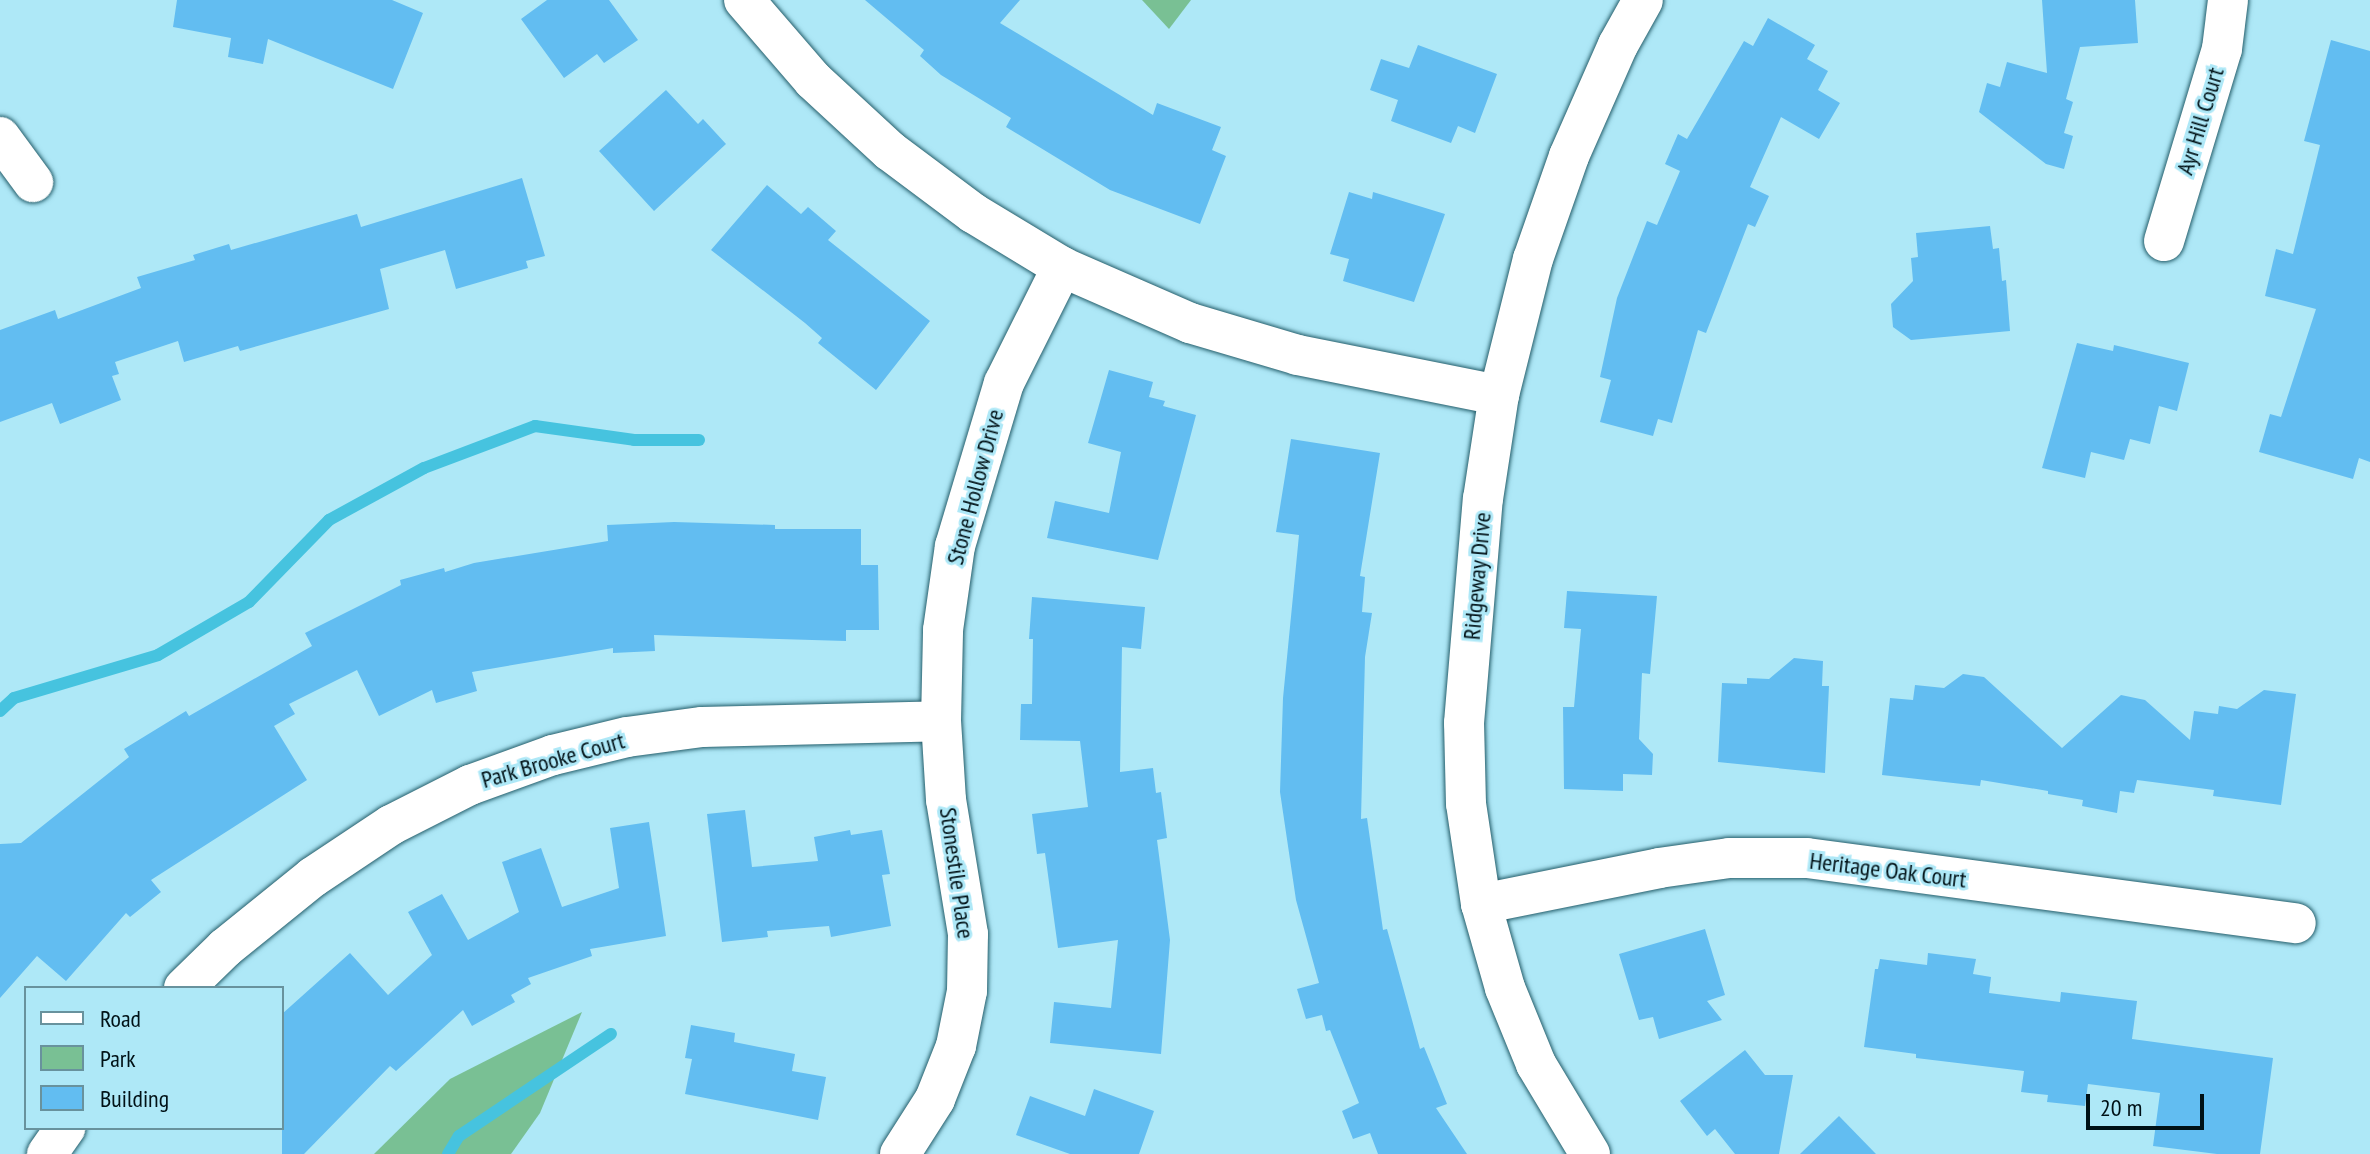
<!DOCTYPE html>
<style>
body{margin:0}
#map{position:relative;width:2370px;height:1154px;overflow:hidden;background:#aee8f7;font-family:"PT Sans Narrow",sans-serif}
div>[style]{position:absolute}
.green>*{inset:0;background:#79c094}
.stream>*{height:12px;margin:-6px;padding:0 6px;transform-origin:6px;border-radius:6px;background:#46c3df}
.building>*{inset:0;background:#62bdf1}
.roads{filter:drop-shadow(0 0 2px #255e6b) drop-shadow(0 0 2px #255e6b)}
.minor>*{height:40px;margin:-20px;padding:0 20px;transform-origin:20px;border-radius:20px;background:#fff}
span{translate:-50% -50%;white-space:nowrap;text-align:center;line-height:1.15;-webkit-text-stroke:6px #aee8f7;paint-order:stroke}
.street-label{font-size:24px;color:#001116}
.legend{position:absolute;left:24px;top:986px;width:260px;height:144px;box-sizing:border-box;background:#aee8f7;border:2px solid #68929d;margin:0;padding:10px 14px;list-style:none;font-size:24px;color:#001116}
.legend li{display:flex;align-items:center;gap:16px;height:40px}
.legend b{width:40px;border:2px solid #68929d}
.scale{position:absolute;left:2086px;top:1094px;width:118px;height:36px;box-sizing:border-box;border:4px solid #001116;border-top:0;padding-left:10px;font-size:24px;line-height:28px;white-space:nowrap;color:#001116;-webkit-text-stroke:6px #aee8f7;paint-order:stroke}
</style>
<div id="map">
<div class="green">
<i style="clip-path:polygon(1142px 0,1191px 0,1169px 29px)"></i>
<i style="clip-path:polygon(582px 1012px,540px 1113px,511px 1154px,374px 1154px,450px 1079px)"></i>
</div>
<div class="stream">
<i style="left:0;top:711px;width:19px;rotate:-43deg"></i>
<i style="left:14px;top:698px;width:150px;rotate:-16.6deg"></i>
<i style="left:158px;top:655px;width:105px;rotate:-30.2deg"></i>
<i style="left:249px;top:602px;width:115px;rotate:-45.7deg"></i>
<i style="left:329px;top:520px;width:108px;rotate:-28.7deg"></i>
<i style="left:424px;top:468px;width:119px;rotate:-20.7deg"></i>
<i style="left:535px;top:426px;width:100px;rotate:8deg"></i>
<i style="left:634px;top:440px;width:65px"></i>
<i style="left:448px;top:1154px;width:21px;rotate:-59deg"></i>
<i style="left:459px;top:1136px;width:183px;rotate:-33.9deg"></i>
</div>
<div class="building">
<i style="clip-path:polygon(177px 0,392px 0,423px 13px,393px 89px,268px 39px,263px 64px,228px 57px,231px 38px,173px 27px)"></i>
<i style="clip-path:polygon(547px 0,609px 0,638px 40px,604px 63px,597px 54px,564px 78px,521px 19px)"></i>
<i style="clip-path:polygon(865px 0,1020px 0,1000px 23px,1153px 115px,1157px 103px,1221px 127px,1212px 150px,1226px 156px,1200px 224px,1110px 190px,1006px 127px,1011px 118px,941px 75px,920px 56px,924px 50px)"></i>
<i style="clip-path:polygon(2042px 0,2135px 0,2138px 43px,2080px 47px,2066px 99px,2073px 102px,2064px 133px,2073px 136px,2064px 169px,2046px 164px,1979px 112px,1987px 83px,2000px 87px,2007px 62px,2047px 73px)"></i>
<i style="clip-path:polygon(1768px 18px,1815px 45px,1807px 59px,1828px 71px,1818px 90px,1840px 103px,1819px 139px,1781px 117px,1750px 187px,1769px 196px,1755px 227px,1748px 224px,1706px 333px,1698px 330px,1672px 423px,1658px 419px,1653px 436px,1600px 422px,1611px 380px,1600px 377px,1617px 298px,1647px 221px,1657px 225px,1680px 171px,1665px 164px,1678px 134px,1687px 139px,1744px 41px,1753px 46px)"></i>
<i style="clip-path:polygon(2331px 40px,2370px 51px,2370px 462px,2359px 458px,2353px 479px,2259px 452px,2270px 414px,2281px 417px,2316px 309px,2265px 296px,2276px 249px,2293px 254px,2320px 145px,2304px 141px)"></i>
<i style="clip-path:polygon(1418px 45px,1497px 74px,1475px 133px,1458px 126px,1451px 143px,1391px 121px,1398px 100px,1370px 90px,1381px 59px,1409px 68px)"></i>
<i style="clip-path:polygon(666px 90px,698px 124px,703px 119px,726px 144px,654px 211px,599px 151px)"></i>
<i style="clip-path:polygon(522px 178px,545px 256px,526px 261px,528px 268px,456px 289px,445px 250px,380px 269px,389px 309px,240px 351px,238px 346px,184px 362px,178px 341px,115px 362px,119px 374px,112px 376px,121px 400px,60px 424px,52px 403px,0 422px,0 330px,55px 310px,58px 319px,141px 288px,137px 277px,195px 260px,193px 255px,229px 244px,231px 250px,357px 214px,361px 227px)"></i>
<i style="clip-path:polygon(767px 185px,801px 214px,808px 207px,836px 231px,828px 240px,930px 321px,876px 390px,818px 343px,822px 338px,805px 323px,711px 250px)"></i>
<i style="clip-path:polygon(1349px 192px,1372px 199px,1373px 192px,1445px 214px,1414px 302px,1343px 281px,1349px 259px,1330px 254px)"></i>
<i style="clip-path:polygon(1990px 226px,1993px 249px,1999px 248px,2002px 281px,2006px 280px,2010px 331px,1911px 340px,1893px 327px,1891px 304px,1913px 281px,1911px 258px,1918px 257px,1916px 233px)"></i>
<i style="clip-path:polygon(2077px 343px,2113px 351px,2114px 345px,2189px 363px,2177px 411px,2159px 406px,2150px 444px,2130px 439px,2124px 460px,2091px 452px,2085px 478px,2042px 468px)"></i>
<i style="clip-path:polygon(1109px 370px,1153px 382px,1149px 397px,1165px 401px,1163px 406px,1196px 415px,1158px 560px,1047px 538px,1055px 501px,1109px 513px,1121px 452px,1088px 443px)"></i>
<i style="clip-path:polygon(1291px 439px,1380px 453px,1360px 576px,1365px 577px,1362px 612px,1372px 613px,1365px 657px,1361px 819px,1367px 818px,1383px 930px,1387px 929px,1420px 1049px,1424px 1047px,1447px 1104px,1436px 1108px,1467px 1154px,1378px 1154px,1370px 1133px,1353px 1139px,1342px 1111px,1359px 1103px,1330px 1030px,1326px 1031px,1322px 1015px,1306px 1019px,1297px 989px,1319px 983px,1296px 900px,1280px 792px,1283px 698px,1299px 535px,1276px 532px)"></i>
<i style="clip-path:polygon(674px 522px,775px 525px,775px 529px,861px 529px,861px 565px,878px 565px,879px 630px,846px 630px,846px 641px,654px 635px,655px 651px,613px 653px,613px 648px,472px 672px,477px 691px,436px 703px,432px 690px,379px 716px,357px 670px,289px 704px,295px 714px,274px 726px,307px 780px,151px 880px,161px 892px,130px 917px,126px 913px,66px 981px,37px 956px,0 998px,0 844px,21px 843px,129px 757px,124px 749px,186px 711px,189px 716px,312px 646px,305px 633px,401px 585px,400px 580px,444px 568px,445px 572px,474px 563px,608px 541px,607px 525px)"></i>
<i style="clip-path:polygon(1567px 591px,1657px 596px,1650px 674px,1642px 673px,1639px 739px,1653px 754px,1652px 775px,1623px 774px,1623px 791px,1564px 789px,1563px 707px,1574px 707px,1581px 629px,1564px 628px)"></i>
<i style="clip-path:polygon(1032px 597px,1145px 607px,1141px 649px,1122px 647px,1120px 772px,1153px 768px,1156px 793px,1161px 792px,1167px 838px,1157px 840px,1170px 940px,1161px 1054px,1050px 1043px,1054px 1002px,1111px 1008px,1118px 940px,1058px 948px,1045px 853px,1037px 854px,1032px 814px,1088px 807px,1080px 741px,1020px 740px,1021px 704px,1032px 704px,1033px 639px,1029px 639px)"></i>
<i style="clip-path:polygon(1794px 658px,1823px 661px,1822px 686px,1829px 686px,1825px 773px,1718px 762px,1722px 683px,1747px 684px,1747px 678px,1769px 679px)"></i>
<i style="clip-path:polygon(1963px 674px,1984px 677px,2062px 748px,2121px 695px,2145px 700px,2190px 740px,2194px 711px,2218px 714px,2219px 706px,2237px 709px,2264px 690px,2296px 694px,2281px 805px,2213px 796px,2214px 790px,2137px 780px,2134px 793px,2120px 791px,2117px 813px,2082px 806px,2083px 800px,2048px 794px,2048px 791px,1981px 780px,1980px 786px,1882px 775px,1890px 698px,1913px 700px,1915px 685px,1944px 688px)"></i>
<i style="clip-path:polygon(745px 810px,752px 867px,818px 861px,814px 837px,850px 830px,851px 835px,882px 830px,890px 874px,882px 875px,891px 926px,831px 937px,829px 926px,767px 931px,768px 937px,722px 942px,707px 814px)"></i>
<i style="clip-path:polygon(649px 822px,666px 936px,590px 949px,592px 956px,528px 978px,531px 984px,511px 995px,515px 1002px,472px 1026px,463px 1010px,396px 1071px,390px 1066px,304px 1154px,282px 1154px,282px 1014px,350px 953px,388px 995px,432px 955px,408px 912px,442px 894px,468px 940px,519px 912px,502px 862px,541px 848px,562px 907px,619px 888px,610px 828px)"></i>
<i style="clip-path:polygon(1705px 929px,1725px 995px,1707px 1001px,1722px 1020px,1659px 1039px,1653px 1017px,1639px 1020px,1619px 954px)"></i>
<i style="clip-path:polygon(1928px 953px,1976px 959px,1973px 974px,1991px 977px,1989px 993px,2060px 1002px,2061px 992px,2137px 1001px,2132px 1039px,2273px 1058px,2260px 1154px,2217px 1154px,2153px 1146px,2160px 1093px,2088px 1084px,2085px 1106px,2047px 1102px,2048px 1095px,2021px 1092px,2024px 1071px,1916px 1058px,1916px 1054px,1864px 1047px,1875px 969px,1878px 969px,1880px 959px,1927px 965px)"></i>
<i style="clip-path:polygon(691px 1025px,735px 1033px,734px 1042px,795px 1054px,792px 1071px,826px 1077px,818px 1120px,685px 1094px,692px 1059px,685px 1058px)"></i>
<i style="clip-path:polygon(1745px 1050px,1765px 1075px,1793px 1075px,1779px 1154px,1735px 1154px,1715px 1129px,1707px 1136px,1680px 1101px)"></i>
<i style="clip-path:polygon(1094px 1089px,1154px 1111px,1139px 1154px,1070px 1154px,1016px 1135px,1030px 1096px,1085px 1116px)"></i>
<i style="clip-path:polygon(1839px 1116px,1876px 1154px,1800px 1154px)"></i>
</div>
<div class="roads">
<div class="minor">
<i style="left:744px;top:0;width:106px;rotate:49.2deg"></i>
<i style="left:813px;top:80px;width:105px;rotate:42.7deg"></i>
<i style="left:890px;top:151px;width:104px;rotate:36.8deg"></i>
<i style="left:973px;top:213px;width:104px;rotate:31.2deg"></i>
<i style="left:1062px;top:267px;width:140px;rotate:23.6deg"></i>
<i style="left:1190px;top:323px;width:113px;rotate:16.5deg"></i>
<i style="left:1298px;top:355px;width:205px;rotate:11.3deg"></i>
<i style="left:0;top:137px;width:56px;rotate:53.7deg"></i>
<i style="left:2164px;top:241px;width:201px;rotate:-73.2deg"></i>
<i style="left:2222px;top:49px;width:49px;rotate:-83deg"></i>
<i style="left:1481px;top:904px;width:182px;rotate:-11.4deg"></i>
<i style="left:1659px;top:868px;width:71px;rotate:-8.1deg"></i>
<i style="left:1729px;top:858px;width:78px"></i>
<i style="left:1807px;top:858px;width:493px;rotate:7.6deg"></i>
<i style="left:184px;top:988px;width:57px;rotate:-44.3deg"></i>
<i style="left:225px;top:948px;width:113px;rotate:-38.9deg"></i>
<i style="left:313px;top:877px;width:94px;rotate:-33.7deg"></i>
<i style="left:391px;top:825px;width:89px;rotate:-26.9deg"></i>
<i style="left:470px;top:785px;width:88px;rotate:-19.9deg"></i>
<i style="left:553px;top:755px;width:76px;rotate:-13.7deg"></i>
<i style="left:627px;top:737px;width:76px;rotate:-7.6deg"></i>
<i style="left:702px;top:727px;width:239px;rotate:-1.4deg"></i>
<i style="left:47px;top:1154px;width:32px;rotate:-55deg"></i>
<i style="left:900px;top:1154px;width:65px;rotate:-57.5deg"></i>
<i style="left:935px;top:1099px;width:57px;rotate:-68.4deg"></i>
<i style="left:956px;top:1046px;width:56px;rotate:-78.7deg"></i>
<i style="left:967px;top:991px;width:57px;rotate:-89deg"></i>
<i style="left:968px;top:934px;width:136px;rotate:-99.3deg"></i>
<i style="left:946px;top:800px;width:79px;rotate:-93.6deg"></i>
<i style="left:941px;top:721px;width:91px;rotate:-88.7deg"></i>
<i style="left:943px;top:630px;width:85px;rotate:-81.9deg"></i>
<i style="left:955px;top:546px;width:170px;rotate:-73.3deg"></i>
<i style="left:1004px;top:383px;width:130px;rotate:-63.4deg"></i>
<i style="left:1590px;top:1154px;width:105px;rotate:-121deg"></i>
<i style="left:1536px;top:1064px;width:82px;rotate:-112.2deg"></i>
<i style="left:1505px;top:988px;width:87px;rotate:-105.9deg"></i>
<i style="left:1481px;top:904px;width:101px;rotate:-98.5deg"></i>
<i style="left:1466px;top:804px;width:81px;rotate:-91.4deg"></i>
<i style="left:1464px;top:723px;width:225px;rotate:-85.2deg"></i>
<i style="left:1483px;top:499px;width:105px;rotate:-81.3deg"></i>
<i style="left:1499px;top:395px;width:140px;rotate:-76deg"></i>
<i style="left:1533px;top:259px;width:109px;rotate:-70.7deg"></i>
<i style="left:1569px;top:156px;width:121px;rotate:-66.2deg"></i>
<i style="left:1618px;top:45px;width:51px;rotate:-60.9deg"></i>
</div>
</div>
<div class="street-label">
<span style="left:2200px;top:121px;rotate:-73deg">Ayr Hill Court</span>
<span style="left:975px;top:487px;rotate:-75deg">Stone Hollow Drive</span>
<span style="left:1477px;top:576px;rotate:-85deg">Ridgeway Drive</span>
<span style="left:553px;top:760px;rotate:-16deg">Park Brooke Court</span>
<span style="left:1888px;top:870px;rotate:7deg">Heritage Oak Court</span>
<span style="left:957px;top:873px;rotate:82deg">Stonestile Place</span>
</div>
<ul class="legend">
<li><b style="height:10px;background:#fff"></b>Road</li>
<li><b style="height:22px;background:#79c094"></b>Park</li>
<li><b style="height:22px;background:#62bdf1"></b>Building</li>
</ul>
<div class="scale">20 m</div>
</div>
